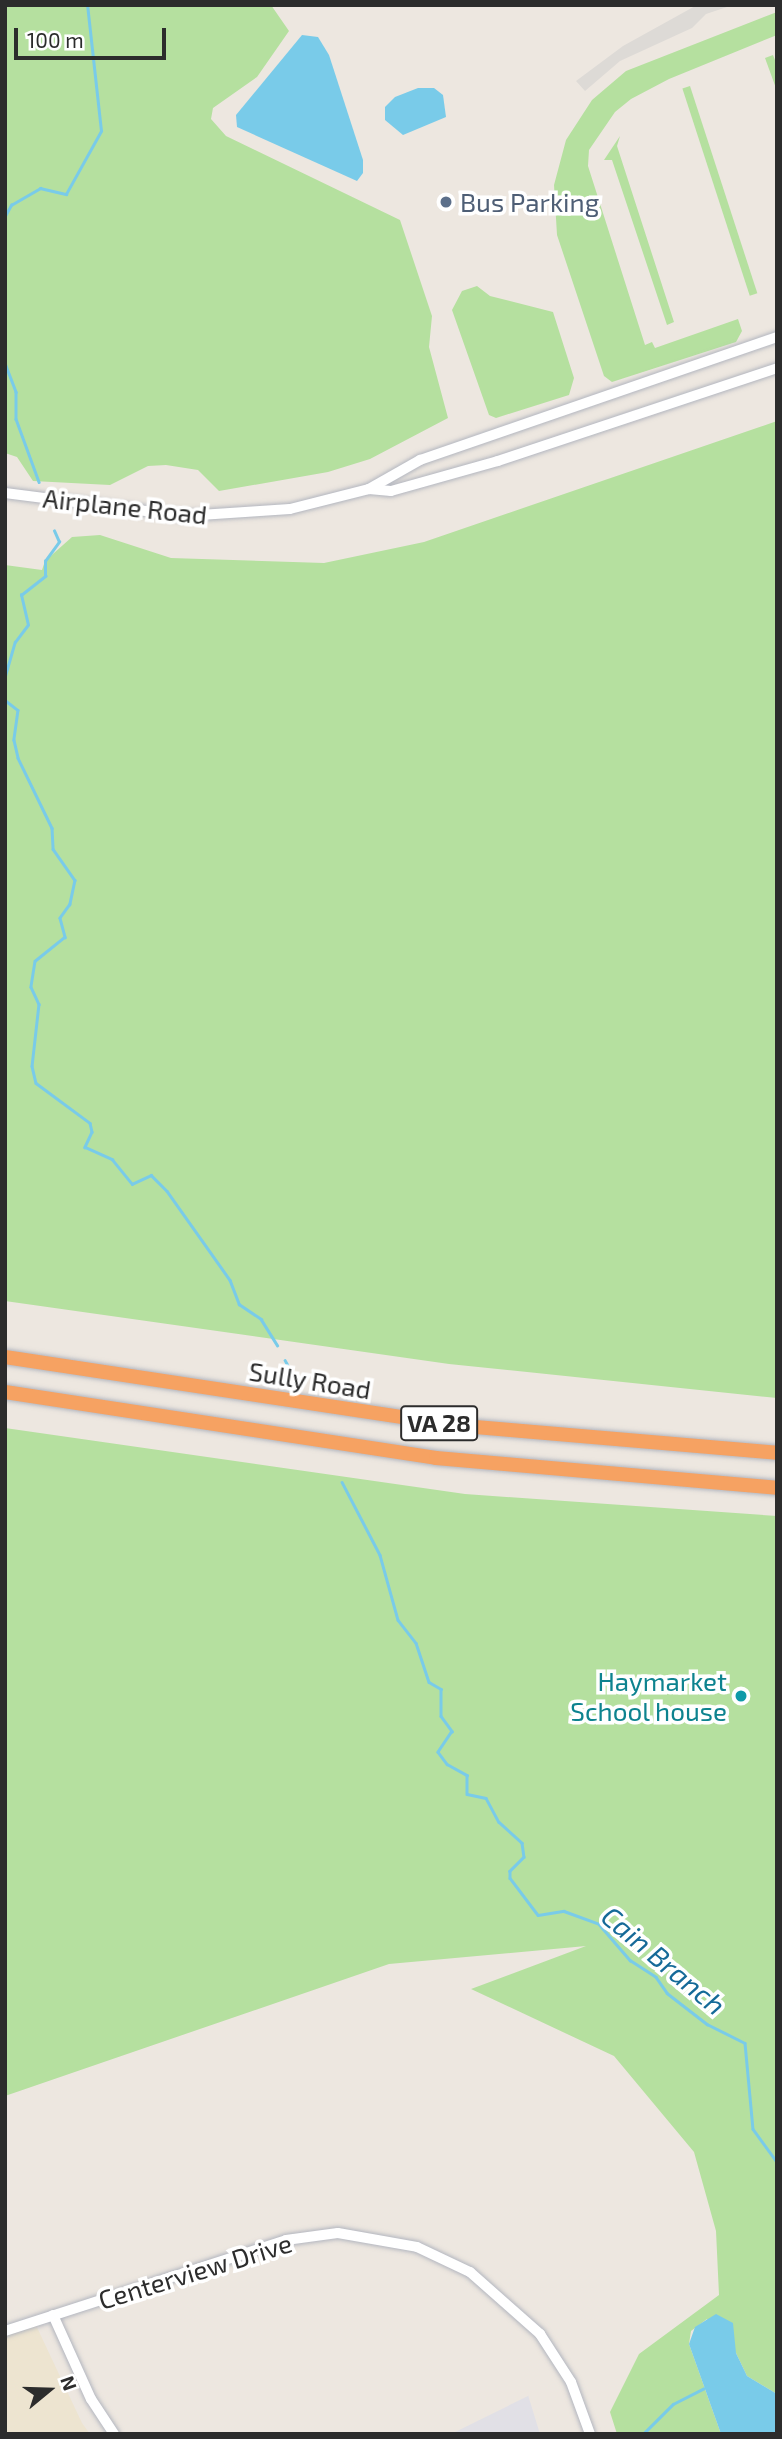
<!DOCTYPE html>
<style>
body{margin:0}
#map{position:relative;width:782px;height:2439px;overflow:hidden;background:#ede7e0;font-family:"Exo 2",sans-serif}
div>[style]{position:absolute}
.industrial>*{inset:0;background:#e1e0e6}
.education>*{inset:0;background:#ede4d0}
.green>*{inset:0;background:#b5e09f;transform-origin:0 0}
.plaza>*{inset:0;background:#dddad6}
.water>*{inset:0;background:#79cbe9}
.stream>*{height:2.5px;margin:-1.25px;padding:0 1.25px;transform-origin:1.25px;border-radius:1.25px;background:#79cbe9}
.roads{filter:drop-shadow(0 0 2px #b3b6bf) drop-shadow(0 0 2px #b3b6bf)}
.minor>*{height:10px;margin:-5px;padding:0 5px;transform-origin:5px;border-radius:5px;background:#fff}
.highway>*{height:14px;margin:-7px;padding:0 7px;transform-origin:7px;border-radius:7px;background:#f6a262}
.dots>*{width:19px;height:19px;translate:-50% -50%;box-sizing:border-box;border:4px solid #fff;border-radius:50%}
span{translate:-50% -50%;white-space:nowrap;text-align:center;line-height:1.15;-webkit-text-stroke:7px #fff;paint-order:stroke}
.shield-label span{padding:2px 5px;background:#fff;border:2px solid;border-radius:5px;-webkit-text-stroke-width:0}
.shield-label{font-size:24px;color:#2c2c2c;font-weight:700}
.service-label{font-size:26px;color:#4e5e75}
.left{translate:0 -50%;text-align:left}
.street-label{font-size:26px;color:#2c2c2c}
.culture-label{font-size:26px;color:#0d838f}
.right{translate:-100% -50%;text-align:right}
.water-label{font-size:28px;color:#156a98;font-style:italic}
.frame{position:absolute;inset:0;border:7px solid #2c2c2c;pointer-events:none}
.north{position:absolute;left:14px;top:2355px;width:70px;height:70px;-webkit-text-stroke:5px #fff;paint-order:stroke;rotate:71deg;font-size:19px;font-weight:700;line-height:28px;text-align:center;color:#2c2c2c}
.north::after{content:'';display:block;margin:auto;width:24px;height:32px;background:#2c2c2c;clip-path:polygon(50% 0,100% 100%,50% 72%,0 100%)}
.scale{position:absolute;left:14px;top:28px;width:152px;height:32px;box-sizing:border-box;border:4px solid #2c2c2c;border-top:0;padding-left:9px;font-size:21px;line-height:24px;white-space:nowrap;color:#2c2c2c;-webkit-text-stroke:5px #fff;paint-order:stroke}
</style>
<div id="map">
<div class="industrial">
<i style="clip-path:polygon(528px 2395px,540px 2434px,451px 2434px,528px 2396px)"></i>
</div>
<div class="education">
<i style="clip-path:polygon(34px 2321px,82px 2423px,90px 2434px,5px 2434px,5px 2331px)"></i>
</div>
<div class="green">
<i style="clip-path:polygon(5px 5px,271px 5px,289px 31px,257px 77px,213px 108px,211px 119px,226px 136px,400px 220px,432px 316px,429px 347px,448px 418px,370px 459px,328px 472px,219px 491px,198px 470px,166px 465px,148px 466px,110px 485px,33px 481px,17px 457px,5px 453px)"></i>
<i style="clip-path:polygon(777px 12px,777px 35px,669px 79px,631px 99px,615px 112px,589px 150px,588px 166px,645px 345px,652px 342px,655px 348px,738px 319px,742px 331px,736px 342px,612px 382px,604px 376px,557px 235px,554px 185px,566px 140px,592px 100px,626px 71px)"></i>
<i style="clip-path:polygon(773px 55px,777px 65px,777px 91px,765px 58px)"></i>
<i style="left:690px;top:86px;width:218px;height:8px;rotate:72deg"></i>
<i style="clip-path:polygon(620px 136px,617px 146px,674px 322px,667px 325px,612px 160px,604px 160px)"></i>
<i style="clip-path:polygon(477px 286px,490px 296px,553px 312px,574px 378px,569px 395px,496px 418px,489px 415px,452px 310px,462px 291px)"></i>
<i style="clip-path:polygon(777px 421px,777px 1398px,449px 1364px,5px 1301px,5px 565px,42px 570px,45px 561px,72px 537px,100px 535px,171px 558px,324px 563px,424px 542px)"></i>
<i style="clip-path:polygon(5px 1428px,465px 1494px,777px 1516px,777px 2394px,747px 2376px,736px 2353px,707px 2319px,691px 2331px,689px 2344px,721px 2434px,617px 2434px,610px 2412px,639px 2354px,719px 2295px,716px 2231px,694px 2152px,614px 2056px,471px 1989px,586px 1946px,389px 1964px,5px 2096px)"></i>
</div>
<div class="plaza">
<i style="clip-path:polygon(697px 5px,733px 5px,706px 14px,692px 28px,620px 61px,585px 91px,576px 81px,623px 46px)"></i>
</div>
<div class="water">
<i style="clip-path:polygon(302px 35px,318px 37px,329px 55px,363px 160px,363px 173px,357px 181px,237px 127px,236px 115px)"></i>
<i style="clip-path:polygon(418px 88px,434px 88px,443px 95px,446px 117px,403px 135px,385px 120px,385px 107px,395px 97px)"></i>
<i style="clip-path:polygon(716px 2314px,733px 2323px,736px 2353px,747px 2376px,777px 2394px,777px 2434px,721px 2434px,689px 2344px,695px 2327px)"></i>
</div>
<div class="stream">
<i style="left:5px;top:216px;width:13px;rotate:-61deg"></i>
<i style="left:11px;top:205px;width:34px;rotate:-30deg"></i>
<i style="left:40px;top:188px;width:27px;rotate:13deg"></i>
<i style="left:66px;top:194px;width:72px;rotate:-60.9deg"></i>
<i style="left:101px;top:131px;width:127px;rotate:-96.3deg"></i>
<i style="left:5px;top:363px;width:31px;rotate:69deg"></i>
<i style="left:16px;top:392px;width:27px;rotate:90deg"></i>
<i style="left:16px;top:419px;width:67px;rotate:69.9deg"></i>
<i style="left:5px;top:676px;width:35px;rotate:-74deg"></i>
<i style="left:15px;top:642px;width:21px;rotate:-53deg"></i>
<i style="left:28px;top:625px;width:31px;rotate:-103deg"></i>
<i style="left:21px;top:595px;width:31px;rotate:-38deg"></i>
<i style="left:45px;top:576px;width:15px;rotate:-90deg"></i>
<i style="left:45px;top:561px;width:24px;rotate:-54deg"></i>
<i style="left:59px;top:542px;width:12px;rotate:-114deg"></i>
<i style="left:5px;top:700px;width:16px;rotate:38deg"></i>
<i style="left:18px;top:710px;width:30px;rotate:98deg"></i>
<i style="left:14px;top:740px;width:18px;rotate:77deg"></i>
<i style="left:18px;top:758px;width:78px;rotate:64.1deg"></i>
<i style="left:52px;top:828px;width:21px;rotate:87deg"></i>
<i style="left:53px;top:849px;width:38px;rotate:55deg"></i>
<i style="left:75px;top:880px;width:25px;rotate:102deg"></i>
<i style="left:70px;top:904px;width:17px;rotate:126deg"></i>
<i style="left:60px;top:918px;width:20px;rotate:75deg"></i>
<i style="left:65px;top:937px;width:38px;rotate:141deg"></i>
<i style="left:35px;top:961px;width:26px;rotate:99deg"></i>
<i style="left:31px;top:987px;width:19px;rotate:65deg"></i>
<i style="left:39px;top:1004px;width:62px;rotate:96.4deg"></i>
<i style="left:32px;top:1066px;width:17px;rotate:77deg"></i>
<i style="left:36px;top:1083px;width:67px;rotate:36.5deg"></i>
<i style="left:90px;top:1123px;width:9px;rotate:77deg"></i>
<i style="left:92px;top:1132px;width:17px;rotate:115deg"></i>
<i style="left:85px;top:1147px;width:30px;rotate:24deg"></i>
<i style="left:112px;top:1159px;width:32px;rotate:51deg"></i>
<i style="left:132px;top:1184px;width:21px;rotate:-25deg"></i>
<i style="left:151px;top:1175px;width:23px;rotate:45deg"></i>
<i style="left:167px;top:1191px;width:109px;rotate:54.7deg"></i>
<i style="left:230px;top:1280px;width:26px;rotate:69deg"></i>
<i style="left:239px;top:1304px;width:27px;rotate:34deg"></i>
<i style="left:261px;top:1319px;width:31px;rotate:58deg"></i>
<i style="left:285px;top:1360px;width:10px;rotate:61deg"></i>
<i style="left:342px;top:1482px;width:82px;rotate:62.5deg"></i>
<i style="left:380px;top:1555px;width:67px;rotate:74.5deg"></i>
<i style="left:398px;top:1620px;width:29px;rotate:52deg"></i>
<i style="left:416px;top:1643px;width:41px;rotate:71.6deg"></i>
<i style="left:429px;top:1682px;width:14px;rotate:30deg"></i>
<i style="left:441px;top:1689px;width:27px;rotate:90deg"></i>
<i style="left:441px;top:1716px;width:19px;rotate:54deg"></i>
<i style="left:452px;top:1731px;width:25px;rotate:124deg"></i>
<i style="left:438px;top:1752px;width:15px;rotate:53deg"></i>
<i style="left:447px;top:1764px;width:23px;rotate:29deg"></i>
<i style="left:467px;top:1775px;width:19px;rotate:90deg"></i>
<i style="left:467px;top:1794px;width:19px;rotate:12deg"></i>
<i style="left:486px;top:1798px;width:27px;rotate:62deg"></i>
<i style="left:499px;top:1822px;width:31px;rotate:42deg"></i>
<i style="left:522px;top:1843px;width:14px;rotate:82deg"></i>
<i style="left:524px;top:1857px;width:20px;rotate:135deg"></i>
<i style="left:510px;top:1871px;width:7px;rotate:90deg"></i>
<i style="left:510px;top:1878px;width:46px;rotate:52.9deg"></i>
<i style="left:538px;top:1915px;width:26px;rotate:-9deg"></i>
<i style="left:564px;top:1911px;width:37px;rotate:20deg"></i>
<i style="left:599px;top:1924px;width:48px;rotate:49.3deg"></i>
<i style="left:630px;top:1960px;width:31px;rotate:33deg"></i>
<i style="left:656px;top:1977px;width:19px;rotate:55deg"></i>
<i style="left:667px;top:1993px;width:51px;rotate:37.8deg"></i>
<i style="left:707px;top:2024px;width:42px;rotate:26.6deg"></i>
<i style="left:745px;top:2043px;width:86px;rotate:84.7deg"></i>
<i style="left:753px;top:2129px;width:41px;rotate:54deg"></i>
<i style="left:643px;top:2434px;width:42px;rotate:-45deg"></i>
<i style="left:673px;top:2404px;width:34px;rotate:-27deg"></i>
</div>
<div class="roads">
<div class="minor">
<i style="left:369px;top:489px;width:22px;rotate:5deg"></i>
<i style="left:391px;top:491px;width:111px;rotate:-15.7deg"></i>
<i style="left:498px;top:461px;width:294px;rotate:-18.4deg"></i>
<i style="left:5px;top:493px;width:181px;rotate:7.3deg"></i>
<i style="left:185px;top:516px;width:105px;rotate:-3.8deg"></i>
<i style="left:290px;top:509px;width:81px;rotate:-14.2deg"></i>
<i style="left:369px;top:489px;width:59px;rotate:-29.6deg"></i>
<i style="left:420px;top:460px;width:378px;rotate:-19deg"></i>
<i style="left:53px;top:2315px;width:92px;rotate:65.7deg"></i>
<i style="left:91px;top:2399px;width:42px;rotate:56.7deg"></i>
<i style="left:5px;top:2331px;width:295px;rotate:-17.9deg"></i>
<i style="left:286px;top:2240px;width:52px;rotate:-7.7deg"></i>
<i style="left:338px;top:2233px;width:80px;rotate:10deg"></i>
<i style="left:417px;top:2247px;width:59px;rotate:25.3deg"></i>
<i style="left:470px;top:2272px;width:94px;rotate:41.5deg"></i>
<i style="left:540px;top:2334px;width:57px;rotate:57.1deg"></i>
<i style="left:571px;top:2382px;width:55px;rotate:69.9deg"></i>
</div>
<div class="highway">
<i style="left:5px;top:1357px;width:452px;rotate:8.6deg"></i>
<i style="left:452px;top:1425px;width:326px;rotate:4.9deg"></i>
<i style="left:5px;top:1392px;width:436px;rotate:8.7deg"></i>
<i style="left:436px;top:1458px;width:342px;rotate:5deg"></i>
</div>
</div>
<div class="dots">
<i style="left:446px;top:202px;background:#5c6f8a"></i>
<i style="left:741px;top:1696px;background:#0f9aa8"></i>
</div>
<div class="shield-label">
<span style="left:439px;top:1423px">VA 28</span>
</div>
<div class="service-label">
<span class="left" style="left:460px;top:202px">Bus Parking</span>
</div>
<div class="street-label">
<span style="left:125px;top:506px;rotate:6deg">Airplane Road</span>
<span style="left:310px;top:1380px;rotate:9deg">Sully Road</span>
<span style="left:195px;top:2271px;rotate:-17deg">Centerview Drive</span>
</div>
<div class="culture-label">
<span class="right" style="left:727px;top:1696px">Haymarket<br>School house</span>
</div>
<div class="water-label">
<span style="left:664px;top:1960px;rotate:40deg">Cain Branch</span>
</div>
<div class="frame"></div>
<div class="north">N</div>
<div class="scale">100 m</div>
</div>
